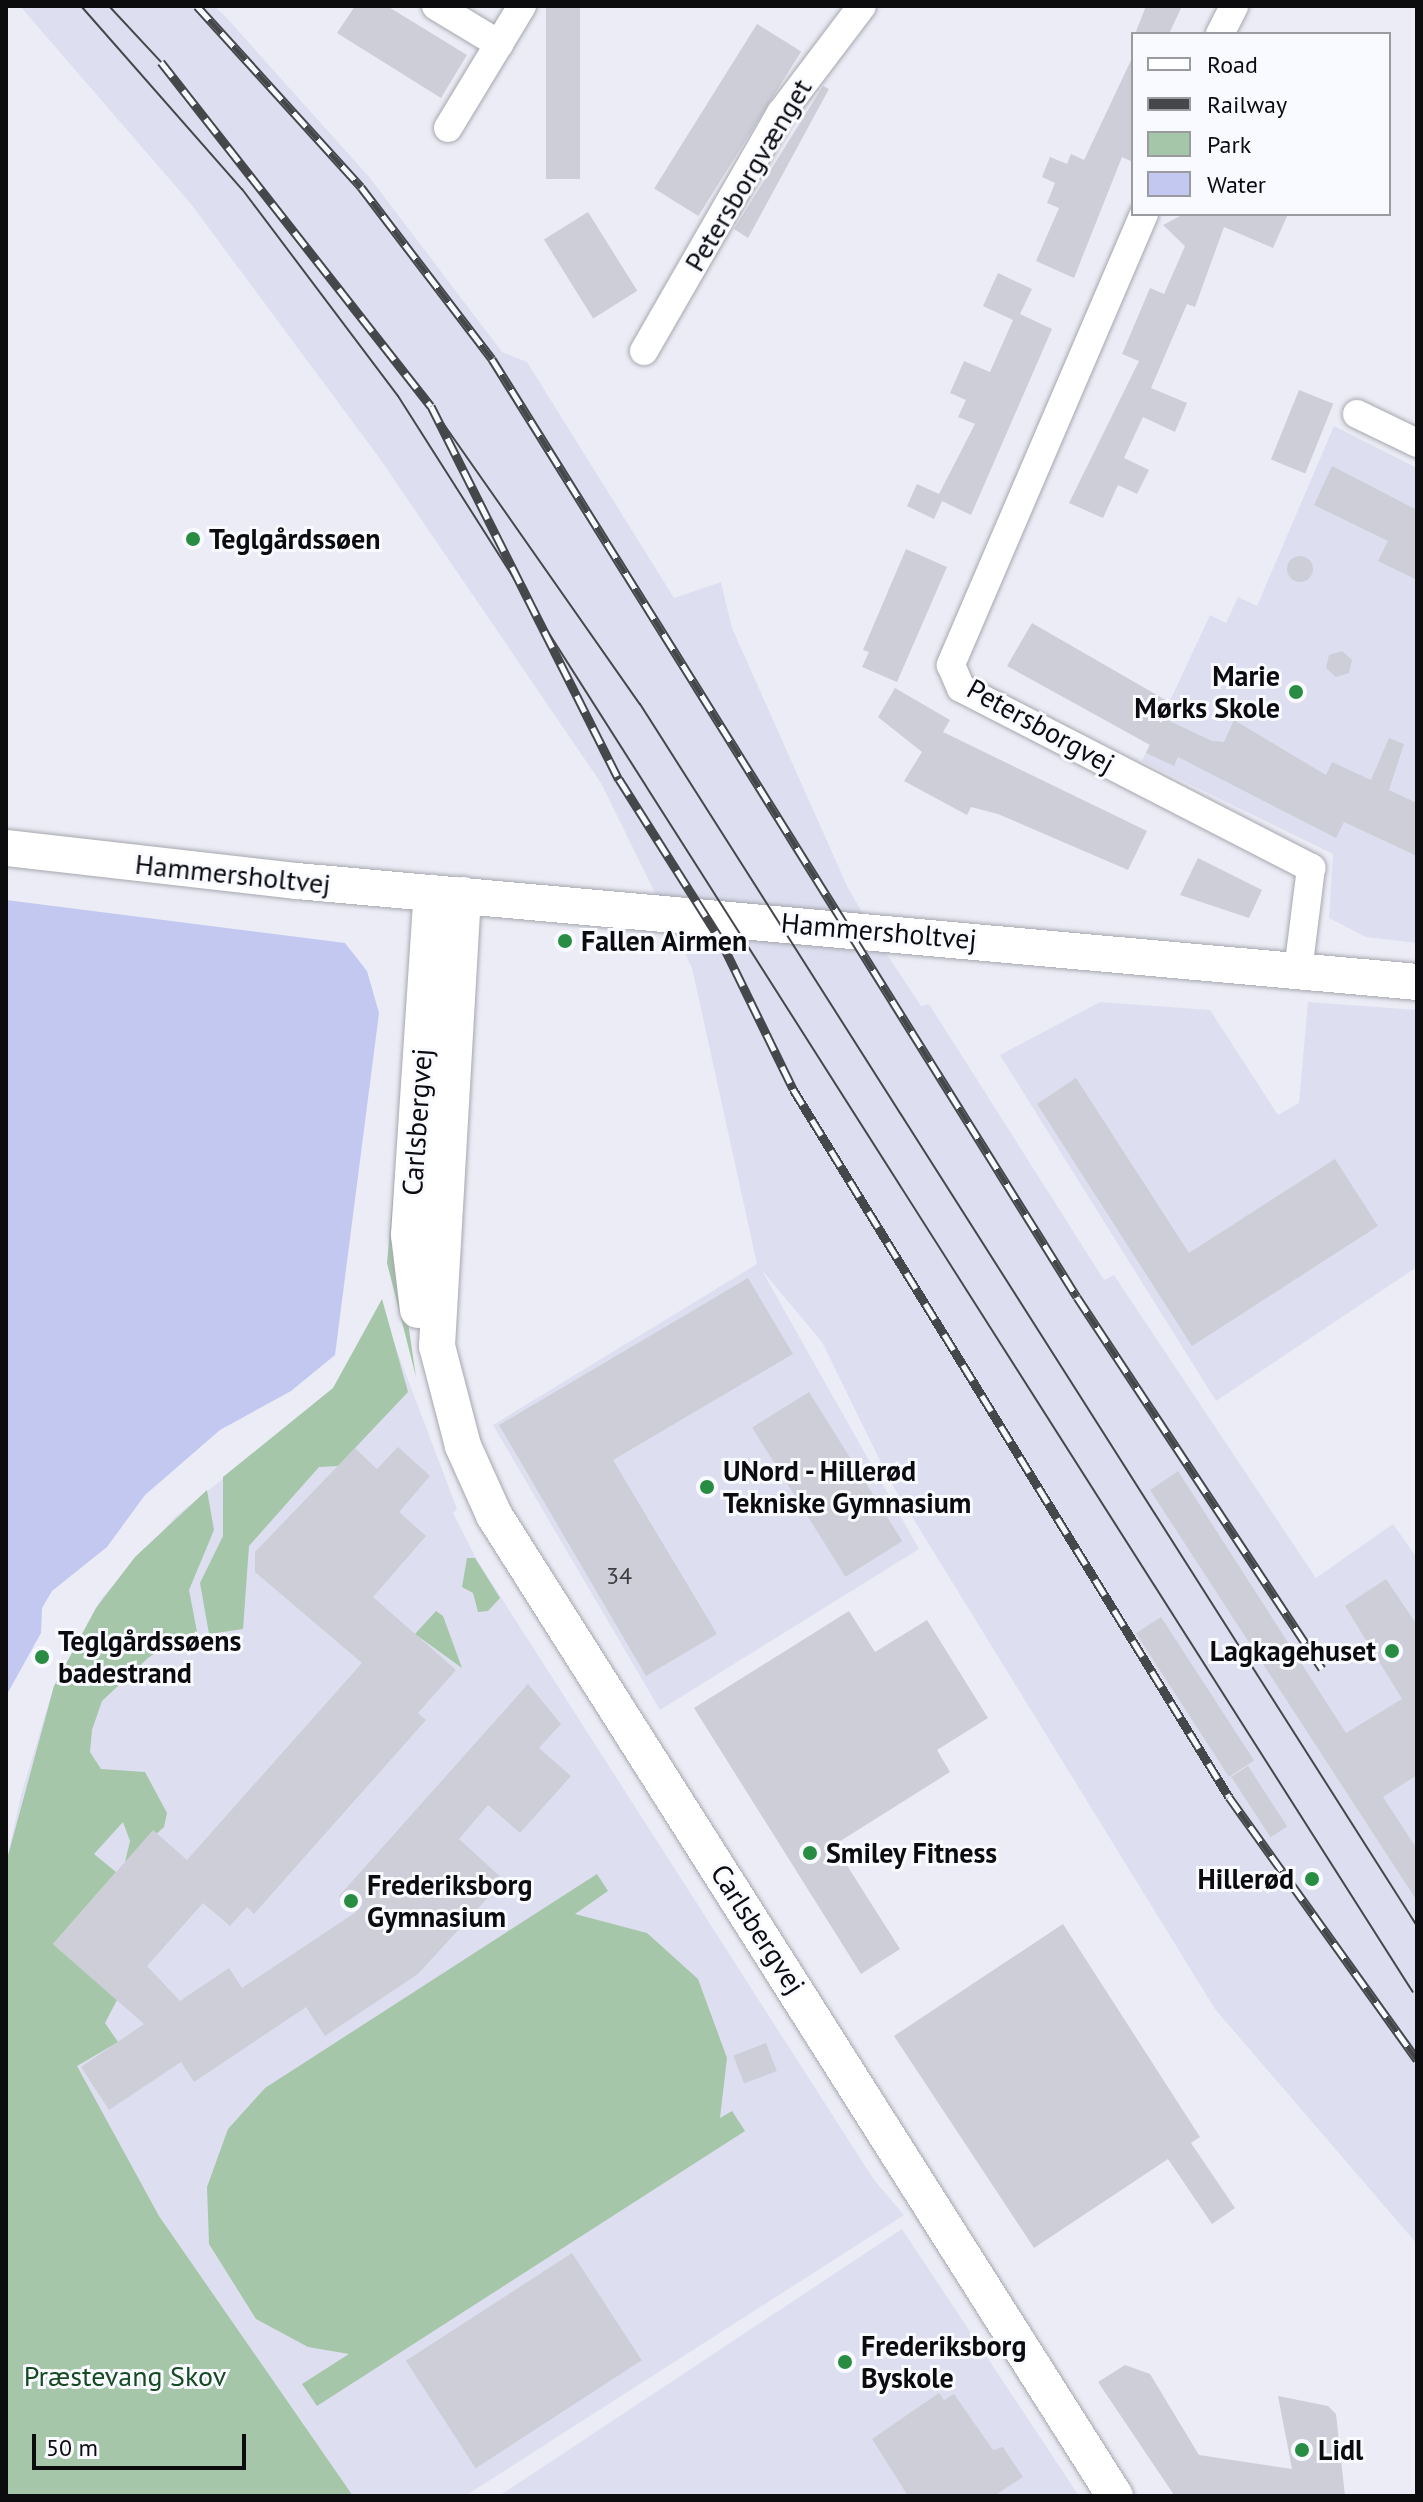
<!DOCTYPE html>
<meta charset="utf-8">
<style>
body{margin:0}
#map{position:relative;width:1423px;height:2502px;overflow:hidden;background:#ebecf5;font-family:"PT Sans",sans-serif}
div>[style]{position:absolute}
.built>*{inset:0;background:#dddff0}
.green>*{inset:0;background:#a5c6a8}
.water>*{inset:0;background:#c2c8f0}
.building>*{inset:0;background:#cdced7;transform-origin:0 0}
.round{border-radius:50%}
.roads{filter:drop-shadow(0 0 2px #a6a7af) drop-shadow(0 0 2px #a6a7af)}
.minor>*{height:28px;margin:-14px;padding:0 14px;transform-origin:14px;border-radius:14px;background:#fff}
.tertiary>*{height:36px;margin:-18px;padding:0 18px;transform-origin:18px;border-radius:18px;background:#fff}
.tram>*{height:2px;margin:-1px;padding:0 1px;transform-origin:1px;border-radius:1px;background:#46474b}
.rail>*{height:9px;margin-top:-4.5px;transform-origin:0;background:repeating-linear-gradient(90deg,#f9faff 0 18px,#46474b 0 36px);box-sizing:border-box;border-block:2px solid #46474b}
.dots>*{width:22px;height:22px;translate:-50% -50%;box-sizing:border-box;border:4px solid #f9faff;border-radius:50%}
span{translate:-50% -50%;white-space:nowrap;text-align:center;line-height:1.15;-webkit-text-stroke:6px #f9faff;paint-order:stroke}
.number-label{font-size:24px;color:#3c3c41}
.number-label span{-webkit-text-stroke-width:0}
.street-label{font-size:28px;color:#0c0c0f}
.poi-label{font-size:28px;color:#0c0c0f;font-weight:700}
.left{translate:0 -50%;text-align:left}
.right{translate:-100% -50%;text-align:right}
.park-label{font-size:28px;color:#164a22}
.frame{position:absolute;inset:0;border:8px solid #0c0c0f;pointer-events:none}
.legend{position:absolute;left:1131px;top:32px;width:260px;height:184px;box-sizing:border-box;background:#f9faff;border:2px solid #9a9b9f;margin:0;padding:10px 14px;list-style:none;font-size:24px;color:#0c0c0f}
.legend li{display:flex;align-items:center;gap:16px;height:40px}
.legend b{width:40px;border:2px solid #9a9b9f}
.scale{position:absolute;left:32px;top:2434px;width:214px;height:36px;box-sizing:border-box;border:4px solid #0c0c0f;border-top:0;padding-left:10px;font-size:24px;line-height:28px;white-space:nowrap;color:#0c0c0f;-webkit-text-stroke:6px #f9faff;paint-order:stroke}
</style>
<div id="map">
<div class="built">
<i style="clip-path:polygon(20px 6px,214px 6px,225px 16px,370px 178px,502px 352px,527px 362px,674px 598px,721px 582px,732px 628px,848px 888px,888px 956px,921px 1006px,929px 1004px,1104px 1280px,1114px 1275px,1316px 1578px,1393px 1524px,1417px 1558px,1417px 2244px,1215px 2009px,890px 1481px,822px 1342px,761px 1269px,919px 1549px,660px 1710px,493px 1425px,757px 1264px,692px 968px,601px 783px,378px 456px,191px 204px)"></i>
<i style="clip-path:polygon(1334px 426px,1417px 468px,1417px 943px,1366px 937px,1329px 918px,1333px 854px,1142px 761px,1210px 615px,1226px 623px,1238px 597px,1257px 606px)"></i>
<i style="clip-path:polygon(1100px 1002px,1210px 1010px,1278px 1115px,1299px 1103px,1308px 1002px,1417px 1010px,1417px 1267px,1216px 1401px,1000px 1055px)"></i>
<i style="clip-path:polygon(394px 1343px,457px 1509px,453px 1513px,477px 1560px,874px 2180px,904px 2215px,465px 2496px,353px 2496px,159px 2216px,6px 1939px,6px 1863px,21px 1795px,54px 1686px,101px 1599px,176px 1516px)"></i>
<i style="clip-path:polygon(902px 2229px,1079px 2496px,499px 2496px)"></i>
</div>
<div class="green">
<i style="clip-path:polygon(400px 1115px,398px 1254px,416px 1377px,387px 1263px)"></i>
<i style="clip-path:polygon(382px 1299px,408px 1392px,338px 1466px,319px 1467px,249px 1546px,243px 1629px,209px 1634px,200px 1583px,223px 1536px,223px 1477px,333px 1388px)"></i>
<i style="clip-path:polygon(207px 1490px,214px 1530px,189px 1590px,198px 1637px,171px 1642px,148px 1658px,102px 1701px,92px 1730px,90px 1752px,101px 1769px,145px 1772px,167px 1813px,164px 1827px,125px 1862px,130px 1841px,123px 1822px,94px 1854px,116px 1872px,53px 1944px,117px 2000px,105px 2023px,118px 2042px,77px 2066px,159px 2216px,353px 2496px,6px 2496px,6px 1863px,54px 1686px,96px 1608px,135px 1557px)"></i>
<i style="clip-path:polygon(467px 1558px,475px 1558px,500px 1598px,488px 1611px,478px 1612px,473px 1593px,462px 1587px)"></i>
<i style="clip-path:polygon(436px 1611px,443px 1616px,462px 1668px,415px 1634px)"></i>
<i style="clip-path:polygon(597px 1874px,608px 1891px,575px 1914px,647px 1933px,698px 1979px,727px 2058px,720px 2118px,732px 2111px,745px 2131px,317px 2406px,302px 2384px,349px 2354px,308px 2347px,256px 2319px,209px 2244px,207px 2187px,228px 2129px,265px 2088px)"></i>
</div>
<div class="water">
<i style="clip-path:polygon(6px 900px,345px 943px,367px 971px,379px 1013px,335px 1355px,291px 1391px,220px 1430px,145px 1495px,107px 1547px,52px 1591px,42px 1608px,41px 1633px,6px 1696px)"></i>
</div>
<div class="building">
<i style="clip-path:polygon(355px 6px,387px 6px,467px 55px,441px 98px,337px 33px)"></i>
<i style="left:546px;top:6px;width:34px;height:173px"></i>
<i style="clip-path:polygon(1146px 6px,1182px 6px,1169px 34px,1135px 34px)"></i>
<i style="left:757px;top:24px;width:52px;height:194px;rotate:32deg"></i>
<i style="clip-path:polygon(1133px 56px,1133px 162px,1122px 157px,1074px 278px,1036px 261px,1059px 208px,1047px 203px,1055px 183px,1042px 177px,1050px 157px,1067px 164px,1071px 154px,1084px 160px)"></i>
<i style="clip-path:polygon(823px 86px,829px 89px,748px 238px,734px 229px)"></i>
<i style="left:588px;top:212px;width:93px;height:52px;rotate:58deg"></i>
<i style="clip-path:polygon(1184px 214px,1288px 214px,1273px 248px,1224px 227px,1195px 307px,1187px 304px,1151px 388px,1187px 403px,1175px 432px,1143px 417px,1124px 458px,1149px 470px,1137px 494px,1118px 485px,1103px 518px,1069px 503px,1139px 361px,1122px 354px,1150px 288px,1164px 294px,1185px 246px,1163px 225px)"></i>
<i style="clip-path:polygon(998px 273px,1032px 289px,1020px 314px,1052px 329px,971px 515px,942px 501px,934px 519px,907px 506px,917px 484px,939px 494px,975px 424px,958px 417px,966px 400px,950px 393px,964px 361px,990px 372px,1013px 320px,983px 306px)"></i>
<i style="left:1299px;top:390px;width:37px;height:75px;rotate:22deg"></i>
<i style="clip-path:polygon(1332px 466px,1417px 510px,1417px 580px,1378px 561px,1388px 541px,1314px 505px)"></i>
<i style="clip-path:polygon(906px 549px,947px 567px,897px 682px,862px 667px,869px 652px,863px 650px)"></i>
<i class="round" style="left:1287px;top:556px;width:26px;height:26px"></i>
<i style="clip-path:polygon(1032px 623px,1169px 702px,1161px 717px,1212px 741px,1224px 742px,1234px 720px,1326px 775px,1332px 762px,1371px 780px,1389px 738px,1404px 744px,1389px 790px,1417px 803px,1417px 856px,1344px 822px,1336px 838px,1178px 757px,1174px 766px,1146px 753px,1150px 745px,1007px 666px)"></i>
<i style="clip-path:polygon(1342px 651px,1352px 660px,1349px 673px,1336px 677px,1326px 668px,1329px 655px)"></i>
<i style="clip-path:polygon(895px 688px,950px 720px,943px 732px,1147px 831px,1128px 870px,998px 814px,971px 807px,967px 815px,904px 781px,922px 752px,878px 717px)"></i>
<i style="clip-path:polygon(1198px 858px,1262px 890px,1249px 918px,1180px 895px)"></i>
<i style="clip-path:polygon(1076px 1078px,1189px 1253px,1335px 1159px,1378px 1226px,1192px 1346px,1037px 1104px)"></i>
<i style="clip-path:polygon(748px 1278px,793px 1354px,613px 1460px,717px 1634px,646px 1676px,499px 1425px)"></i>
<i style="left:809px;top:1392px;width:176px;height:67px;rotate:58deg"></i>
<i style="clip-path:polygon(398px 1447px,430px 1476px,399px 1512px,426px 1536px,373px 1597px,456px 1670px,418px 1713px,426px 1720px,254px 1914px,247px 1907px,230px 1926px,203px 1903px,147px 1966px,180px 2001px,229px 1968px,242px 1988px,356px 1912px,339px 1896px,528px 1684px,561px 1724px,539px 1748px,571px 1776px,520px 1833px,488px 1805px,459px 1839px,504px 1880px,418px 1974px,325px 2036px,306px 2007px,194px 2082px,181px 2062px,109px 2110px,81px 2067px,144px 2024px,53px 1944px,153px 1830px,187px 1860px,362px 1663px,255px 1572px,255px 1552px,355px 1448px,377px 1469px)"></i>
<i style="clip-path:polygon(1178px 1471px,1346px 1733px,1402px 1699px,1345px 1606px,1386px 1579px,1417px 1625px,1417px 1775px,1383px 1797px,1417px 1849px,1417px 1901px,1150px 1490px)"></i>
<i style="clip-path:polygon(849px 1611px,875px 1652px,927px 1620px,988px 1718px,937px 1750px,950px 1772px,834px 1845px,900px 1949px,861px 1974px,694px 1708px)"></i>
<i style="left:1161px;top:1617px;width:171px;height:30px;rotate:57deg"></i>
<i style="left:1248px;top:1766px;width:72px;height:20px;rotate:57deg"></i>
<i style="clip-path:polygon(1063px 1924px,1200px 2137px,1191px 2143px,1235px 2208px,1212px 2224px,1168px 2159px,1034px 2248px,894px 2036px)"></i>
<i style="left:766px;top:2043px;width:30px;height:35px;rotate:69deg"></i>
<i style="left:572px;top:2253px;width:128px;height:198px;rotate:57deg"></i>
<i style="clip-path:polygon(1125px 2365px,1150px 2374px,1199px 2455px,1292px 2469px,1278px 2396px,1328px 2406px,1336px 2414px,1345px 2496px,1174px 2495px,1098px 2382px)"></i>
<i style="clip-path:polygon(939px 2393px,944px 2400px,954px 2394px,993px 2450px,1003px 2447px,1023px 2477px,994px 2496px,908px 2496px,872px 2439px)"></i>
</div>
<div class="roads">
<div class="minor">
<i style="left:436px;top:6px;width:74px;rotate:31.1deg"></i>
<i style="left:1220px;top:34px;width:31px;rotate:-63deg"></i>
<i style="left:448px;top:128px;width:143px;rotate:-58.8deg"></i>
<i style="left:1144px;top:214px;width:491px;rotate:113.2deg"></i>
<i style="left:951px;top:665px;width:25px;rotate:67deg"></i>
<i style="left:961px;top:688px;width:394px;rotate:27.2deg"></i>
<i style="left:1311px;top:868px;width:104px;rotate:97.2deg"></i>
<i style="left:644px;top:351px;width:275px;rotate:-60.1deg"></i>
<i style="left:781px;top:113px;width:134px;rotate:-52.9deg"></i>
<i style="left:1357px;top:414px;width:67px;rotate:25.8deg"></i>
</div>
<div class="tertiary">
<i style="left:6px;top:848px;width:293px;rotate:6.5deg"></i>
<i style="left:297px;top:881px;width:1125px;rotate:5.15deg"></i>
<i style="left:463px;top:895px;width:452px;rotate:93.3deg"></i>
<i style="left:437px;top:1346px;width:103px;rotate:75.4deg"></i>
<i style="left:463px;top:1446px;width:76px;rotate:65.8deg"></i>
<i style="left:494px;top:1515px;width:1161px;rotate:57.67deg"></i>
<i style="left:418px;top:1310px;width:76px;rotate:-96.8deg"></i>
<i style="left:409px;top:1235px;width:343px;rotate:-86.2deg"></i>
</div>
</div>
<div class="tram">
<i style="left:81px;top:6px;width:244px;rotate:48.7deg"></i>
<i style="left:242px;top:189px;width:259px;rotate:53deg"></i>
<i style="left:398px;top:396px;width:1891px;rotate:57.55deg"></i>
<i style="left:109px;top:6px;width:76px;rotate:47.1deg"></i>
<i style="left:431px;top:406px;width:364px;rotate:55deg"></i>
<i style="left:640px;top:704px;width:1448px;rotate:57.55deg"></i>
</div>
<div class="rail">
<i style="left:197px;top:6px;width:244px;rotate:47.8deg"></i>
<i style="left:361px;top:187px;width:216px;rotate:52.7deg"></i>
<i style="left:492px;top:359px;width:1105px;rotate:58.05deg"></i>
<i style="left:1077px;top:1297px;width:445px;rotate:56.6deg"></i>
<i style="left:161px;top:62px;width:437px;rotate:51.9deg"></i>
<i style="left:431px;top:406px;width:418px;rotate:63.3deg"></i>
<i style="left:619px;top:779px;width:187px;rotate:57.7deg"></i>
<i style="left:719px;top:937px;width:169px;rotate:64deg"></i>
<i style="left:793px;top:1089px;width:831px;rotate:58.37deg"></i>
<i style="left:1229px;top:1797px;width:323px;rotate:54.4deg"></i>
</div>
<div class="dots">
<i style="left:193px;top:539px;background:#288d42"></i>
<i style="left:1296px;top:692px;background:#288d42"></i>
<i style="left:565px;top:941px;background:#288d42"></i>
<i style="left:707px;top:1487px;background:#288d42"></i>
<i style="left:1392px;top:1651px;background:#288d42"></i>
<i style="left:42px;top:1657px;background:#288d42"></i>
<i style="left:810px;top:1853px;background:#288d42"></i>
<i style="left:1312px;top:1879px;background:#288d42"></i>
<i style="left:351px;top:1901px;background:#288d42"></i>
<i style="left:845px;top:2362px;background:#288d42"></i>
<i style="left:1302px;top:2450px;background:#288d42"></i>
</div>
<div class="number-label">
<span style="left:619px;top:1576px">34</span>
</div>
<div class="street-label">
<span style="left:748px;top:175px;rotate:-59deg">Petersborgvænget</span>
<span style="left:1041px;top:726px;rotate:29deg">Petersborgvej</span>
<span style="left:233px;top:874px;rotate:6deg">Hammersholtvej</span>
<span style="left:879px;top:931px;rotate:5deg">Hammersholtvej</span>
<span style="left:417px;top:1122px;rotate:-86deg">Carlsbergvej</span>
<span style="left:758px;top:1929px;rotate:57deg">Carlsbergvej</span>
</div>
<div class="poi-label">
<span class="left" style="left:209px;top:539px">Teglgårdssøen</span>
<span class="right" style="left:1280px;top:692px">Marie<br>Mørks Skole</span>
<span class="left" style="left:581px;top:941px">Fallen Airmen</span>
<span class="left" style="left:723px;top:1487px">UNord - Hillerød<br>Tekniske Gymnasium</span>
<span class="left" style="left:58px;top:1657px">Teglgårdssøens<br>badestrand</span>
<span class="right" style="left:1376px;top:1651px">Lagkagehuset</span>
<span class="left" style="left:826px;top:1853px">Smiley Fitness</span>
<span class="right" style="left:1294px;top:1879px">Hillerød</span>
<span class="left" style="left:367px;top:1901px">Frederiksborg<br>Gymnasium</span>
<span class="left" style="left:861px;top:2362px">Frederiksborg<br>Byskole</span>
<span class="left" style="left:1318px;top:2450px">Lidl</span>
</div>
<div class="park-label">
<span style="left:125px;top:2376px">Præstevang Skov</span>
</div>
<div class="frame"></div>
<ul class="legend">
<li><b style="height:10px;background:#fff"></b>Road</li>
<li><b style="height:10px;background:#46474b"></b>Railway</li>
<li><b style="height:22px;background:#a5c6a8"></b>Park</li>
<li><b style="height:22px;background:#c2c8f0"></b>Water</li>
</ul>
<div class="scale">50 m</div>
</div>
